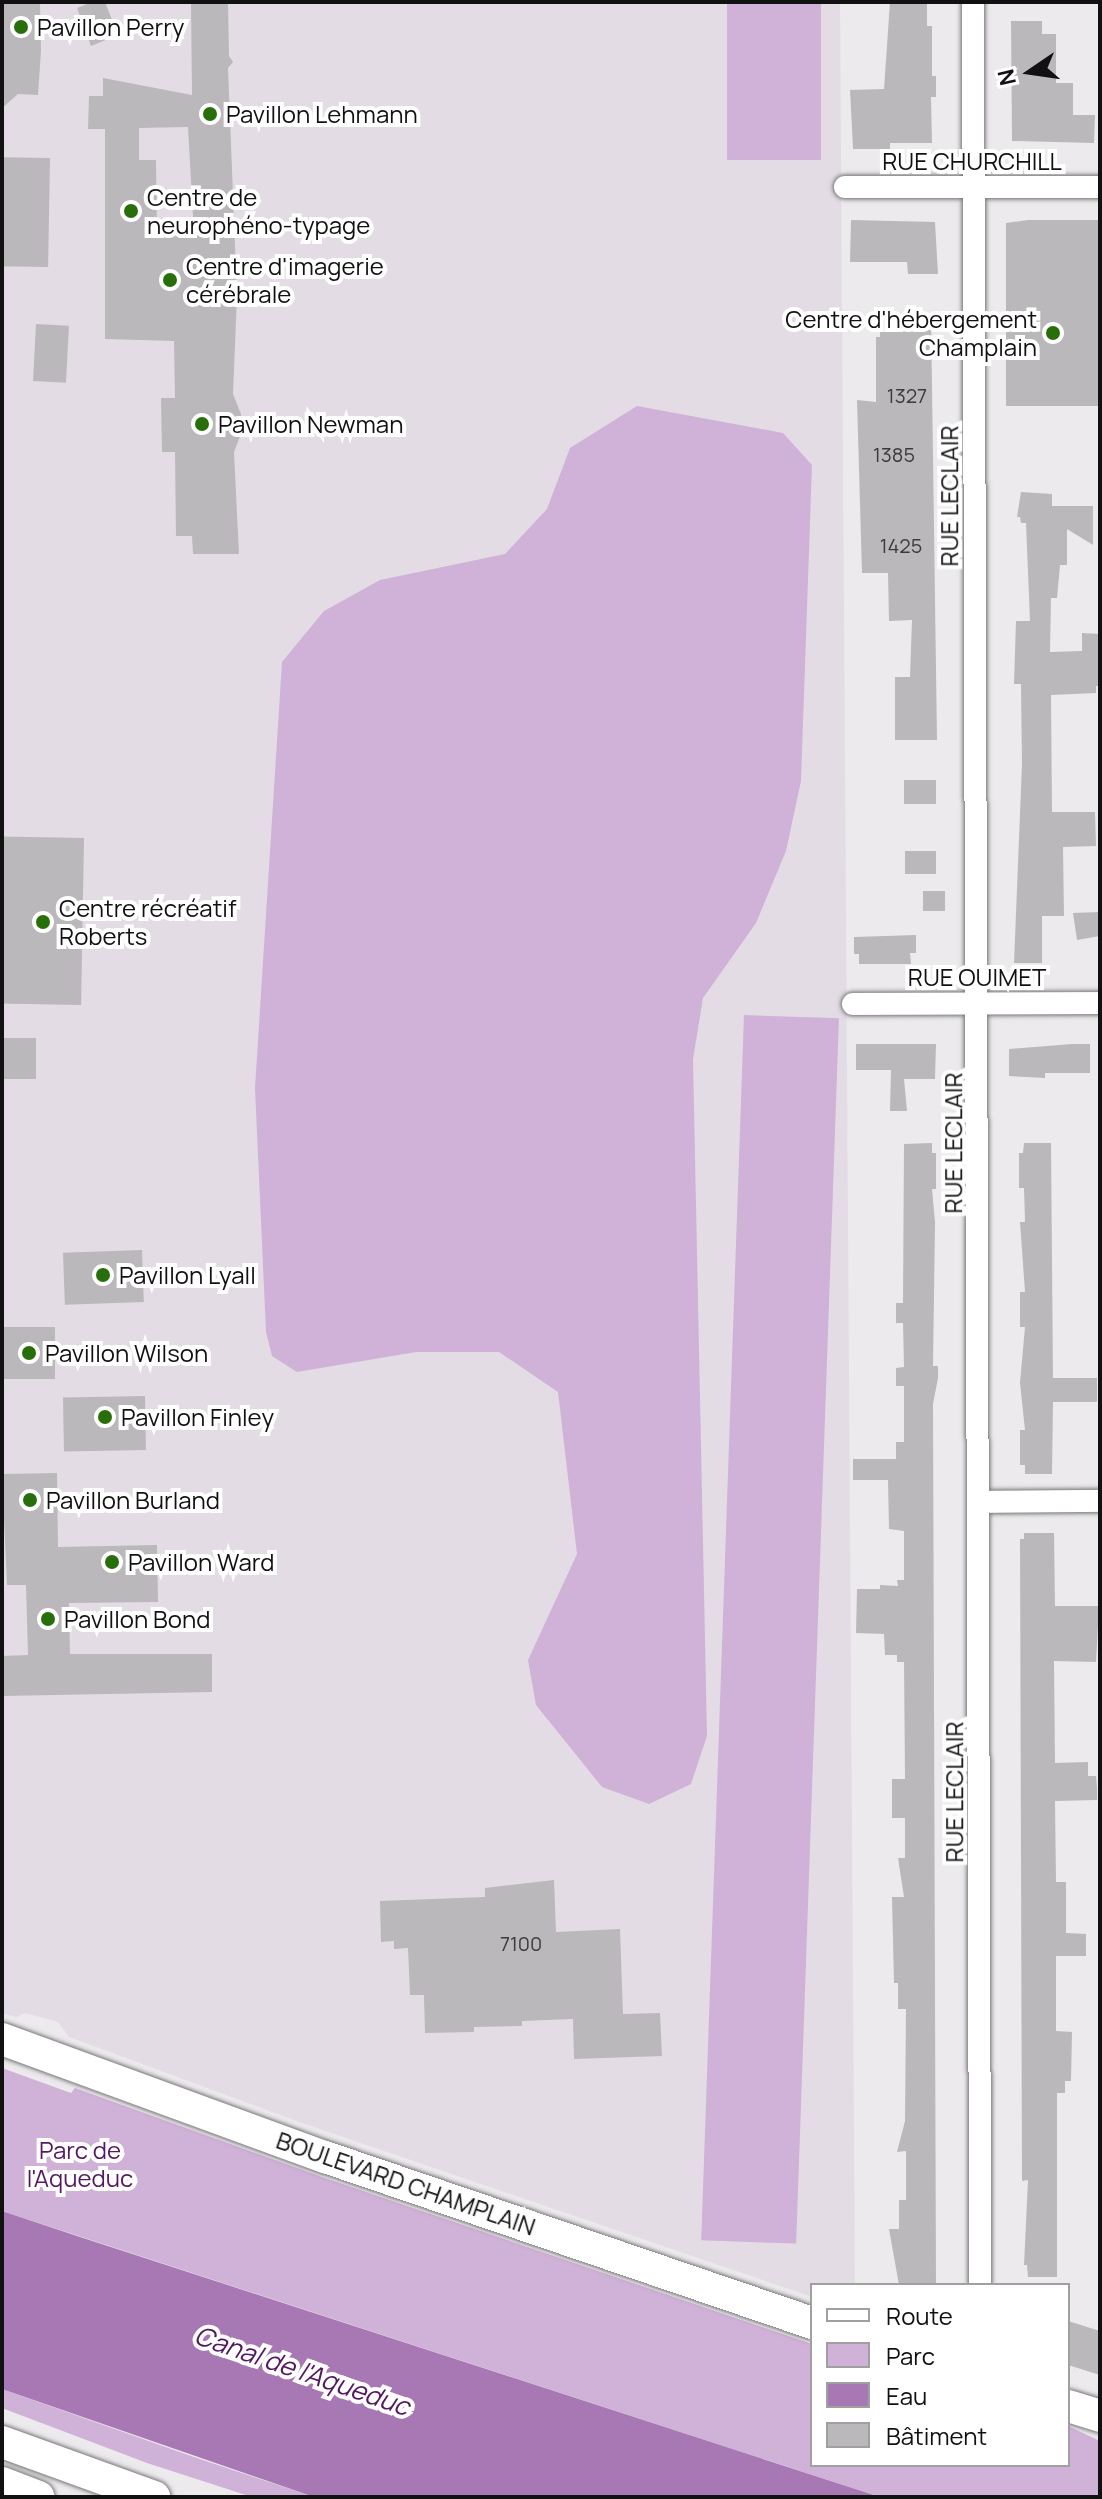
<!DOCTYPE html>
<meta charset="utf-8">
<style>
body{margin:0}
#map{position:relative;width:1102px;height:2499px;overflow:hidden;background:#eceaed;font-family:Manrope,sans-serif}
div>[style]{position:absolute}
.built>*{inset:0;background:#e3dce5}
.green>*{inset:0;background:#d0b1d8;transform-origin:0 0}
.water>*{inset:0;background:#a778b3}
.building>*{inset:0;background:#bab8ba;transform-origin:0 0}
.roads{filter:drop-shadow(0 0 2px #7a787a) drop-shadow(0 0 2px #7a787a)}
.minor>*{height:22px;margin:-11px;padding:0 11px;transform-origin:11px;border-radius:11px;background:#fff}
.secondary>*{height:32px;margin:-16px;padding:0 16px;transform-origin:16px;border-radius:16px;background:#fff}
.dots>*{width:22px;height:22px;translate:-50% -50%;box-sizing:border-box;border:4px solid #fff;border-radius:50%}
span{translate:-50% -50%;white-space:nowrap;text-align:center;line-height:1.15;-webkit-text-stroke:8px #fff;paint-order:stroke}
.number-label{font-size:20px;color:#3c3b3c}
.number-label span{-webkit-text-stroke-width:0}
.poi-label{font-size:24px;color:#121112}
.left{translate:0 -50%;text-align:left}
.right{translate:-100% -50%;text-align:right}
.street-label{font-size:24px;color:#121112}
.park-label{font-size:24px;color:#551963}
.water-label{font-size:26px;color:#531861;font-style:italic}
.frame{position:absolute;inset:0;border:4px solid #121112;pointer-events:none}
.legend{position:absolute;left:810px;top:2283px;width:260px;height:184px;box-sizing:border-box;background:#fff;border:2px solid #a0a0a0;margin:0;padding:10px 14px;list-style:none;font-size:24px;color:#121112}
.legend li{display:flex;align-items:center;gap:16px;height:40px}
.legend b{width:40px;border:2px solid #a0a0a0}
.north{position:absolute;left:990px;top:32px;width:80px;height:80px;-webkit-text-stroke:6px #fff;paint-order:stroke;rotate:257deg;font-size:22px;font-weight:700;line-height:32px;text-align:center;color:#121112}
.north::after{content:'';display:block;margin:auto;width:28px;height:36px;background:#121112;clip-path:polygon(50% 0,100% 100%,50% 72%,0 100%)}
</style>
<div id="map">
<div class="built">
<i style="clip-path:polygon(2px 2px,840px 2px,855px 2285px,812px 2285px,812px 2297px,302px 2123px,69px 2037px,58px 2022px,25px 2013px,16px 2017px,2px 2013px)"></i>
</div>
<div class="green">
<i style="left:727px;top:2px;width:94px;height:158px"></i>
<i style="clip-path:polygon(637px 406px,783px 433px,812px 465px,801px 781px,786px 851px,756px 923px,703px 998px,693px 1059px,707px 1736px,691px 1784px,649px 1804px,602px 1787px,536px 1705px,528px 1660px,577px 1554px,558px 1392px,499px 1352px,416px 1352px,297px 1372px,272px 1356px,266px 1332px,255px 1088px,282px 662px,324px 611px,380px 580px,505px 554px,547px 509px,570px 448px)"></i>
<i style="left:744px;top:1015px;width:95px;height:1226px;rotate:2deg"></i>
<i style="clip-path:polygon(2px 2068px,71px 2093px,75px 2088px,322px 2177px,812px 2344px,812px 2465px,1068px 2465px,1068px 2426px,1100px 2441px,1100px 2497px,880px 2497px,2px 2211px)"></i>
<i style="clip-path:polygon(2px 2389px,191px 2456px,314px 2497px,252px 2497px,147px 2463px,2px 2408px)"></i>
</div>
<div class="water">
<i style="clip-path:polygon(2px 2211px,77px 2236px,880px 2497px,314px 2497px,2px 2389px)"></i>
</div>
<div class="building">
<i style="clip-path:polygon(2px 2px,40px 2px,41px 51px,38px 95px,18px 94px,2px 108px)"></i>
<i style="clip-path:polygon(92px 2px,105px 2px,118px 35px,91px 46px,77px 8px)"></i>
<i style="clip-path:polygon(evenodd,191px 2px,228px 2px,229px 56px,233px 62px,228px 68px,237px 296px,233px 394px,241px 414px,241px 434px,234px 452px,239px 554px,193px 554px,192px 536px,176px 536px,175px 452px,162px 452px,161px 398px,175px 398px,174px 341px,105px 339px,105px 129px,88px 129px,89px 96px,103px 96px,103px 78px,192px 95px,191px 2px,188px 127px,194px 233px,157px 235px,156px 160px,139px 160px,139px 128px,188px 127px)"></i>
<i style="clip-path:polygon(890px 2px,927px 2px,927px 26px,932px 26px,932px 76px,936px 76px,936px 97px,931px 97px,932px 143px,890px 143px,890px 149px,853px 149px,850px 90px,884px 89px)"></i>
<i style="clip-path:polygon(1011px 21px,1042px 21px,1042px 34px,1056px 34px,1056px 83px,1073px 83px,1073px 115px,1095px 115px,1094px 143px,1012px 141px)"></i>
<i style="left:50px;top:158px;width:109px;height:48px;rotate:91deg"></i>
<i style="clip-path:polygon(851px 220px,935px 222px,938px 274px,908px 274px,907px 262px,850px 262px)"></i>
<i style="clip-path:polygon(1028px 220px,1100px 220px,1100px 406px,1006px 406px,1006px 223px)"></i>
<i style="clip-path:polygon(918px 313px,931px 315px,937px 740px,895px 740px,895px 677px,910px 677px,912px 620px,889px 621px,888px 573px,862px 573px,857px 400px,876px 402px,876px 337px,880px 337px,880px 314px)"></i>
<i style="left:36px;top:324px;width:33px;height:57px;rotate:3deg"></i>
<i style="clip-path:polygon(1021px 492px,1052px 494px,1052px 506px,1093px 506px,1093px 545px,1067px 529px,1067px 565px,1060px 565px,1057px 598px,1051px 598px,1050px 652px,1082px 651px,1082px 633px,1100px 634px,1100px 686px,1096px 686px,1096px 693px,1051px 695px,1052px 812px,1095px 812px,1096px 846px,1063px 847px,1064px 916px,1042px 916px,1042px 963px,1014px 963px,1022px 764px,1021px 684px,1014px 684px,1016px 621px,1030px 621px,1026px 523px,1021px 523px,1020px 517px,1017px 517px)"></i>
<i style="left:904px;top:780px;width:32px;height:24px"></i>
<i style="left:84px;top:838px;width:167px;height:82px;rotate:91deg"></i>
<i style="left:905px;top:851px;width:31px;height:23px"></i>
<i style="left:923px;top:891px;width:22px;height:20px"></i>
<i style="clip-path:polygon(1100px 912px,1100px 936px,1077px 940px,1073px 913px)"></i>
<i style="clip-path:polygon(916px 935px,916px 953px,910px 953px,911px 964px,859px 964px,859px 954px,854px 954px,854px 937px)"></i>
<i style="left:2px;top:1038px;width:34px;height:41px"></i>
<i style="clip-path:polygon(856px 1044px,936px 1044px,935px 1079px,904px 1079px,907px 1111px,890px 1111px,891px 1070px,856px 1070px)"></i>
<i style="clip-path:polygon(1072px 1044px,1090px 1044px,1090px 1073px,1045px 1073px,1045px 1078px,1009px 1076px,1009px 1049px)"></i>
<i style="clip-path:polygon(932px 1143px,932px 1153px,936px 1153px,936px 1189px,932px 1189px,935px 1222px,933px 1366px,938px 1366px,938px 1378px,933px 1404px,936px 2285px,899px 2285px,889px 2229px,899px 2229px,899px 2200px,906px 2200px,906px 2151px,897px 2152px,905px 2121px,906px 2009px,898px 2009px,898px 1983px,894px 1983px,892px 1897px,904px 1897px,898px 1858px,905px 1858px,905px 1818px,892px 1818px,892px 1779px,905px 1779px,904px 1662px,897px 1662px,897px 1655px,885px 1655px,884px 1634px,856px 1633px,857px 1589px,880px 1589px,880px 1585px,898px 1586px,897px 1580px,904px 1580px,904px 1531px,889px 1529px,888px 1480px,853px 1480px,853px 1459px,896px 1459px,896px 1442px,904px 1442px,904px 1386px,896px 1386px,896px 1368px,904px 1367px,903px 1323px,896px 1323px,896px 1303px,903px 1303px,904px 1144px)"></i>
<i style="clip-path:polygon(1024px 1143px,1051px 1143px,1053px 1378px,1097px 1378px,1097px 1402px,1053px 1402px,1052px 1474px,1025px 1474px,1025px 1465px,1020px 1465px,1020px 1430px,1025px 1430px,1020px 1383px,1025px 1327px,1020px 1327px,1020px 1292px,1025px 1292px,1020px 1222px,1025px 1222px,1024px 1188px,1019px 1188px,1019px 1153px,1023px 1153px)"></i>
<i style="left:142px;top:1250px;width:52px;height:79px;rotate:88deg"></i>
<i style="left:2px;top:1327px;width:53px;height:52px"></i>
<i style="left:145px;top:1396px;width:54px;height:82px;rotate:89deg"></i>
<i style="clip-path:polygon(57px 1473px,58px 1547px,157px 1545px,158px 1602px,69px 1603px,70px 1654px,212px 1654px,212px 1692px,2px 1696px,2px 1656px,28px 1655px,26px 1585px,7px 1585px,2px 1474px)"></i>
<i style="clip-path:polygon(1024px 1533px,1054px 1533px,1055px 1606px,1099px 1606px,1096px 1662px,1054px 1661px,1055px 1763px,1088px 1762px,1088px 1776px,1096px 1776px,1097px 1787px,1097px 1800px,1055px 1801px,1056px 1882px,1066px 1882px,1066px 1933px,1086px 1934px,1086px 1956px,1056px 1956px,1056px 2031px,1072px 2032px,1071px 2081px,1065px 2081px,1065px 2093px,1057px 2093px,1057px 2277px,1028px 2277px,1027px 2265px,1024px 2265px,1028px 2180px,1022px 2181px,1020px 1539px,1024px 1539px)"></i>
<i style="clip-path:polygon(554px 1880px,556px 1932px,620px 1929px,623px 2014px,660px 2013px,662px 2056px,574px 2059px,573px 2019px,522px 2021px,522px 2026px,474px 2027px,474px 2032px,425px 2033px,424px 1995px,410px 1995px,408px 1948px,394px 1949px,394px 1941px,381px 1942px,380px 1901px,485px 1897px,485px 1888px)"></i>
<i style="clip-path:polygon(1068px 2321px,1100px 2331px,1100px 2375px,1068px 2365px)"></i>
</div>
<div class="roads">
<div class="minor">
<i style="left:973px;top:2px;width:2283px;rotate:89.82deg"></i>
<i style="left:845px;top:187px;width:255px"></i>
<i style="left:853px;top:1004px;width:247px;rotate:-0.2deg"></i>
<i style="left:979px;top:1502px;width:121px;rotate:-0.5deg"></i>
</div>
<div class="secondary">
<i style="left:2px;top:2039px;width:344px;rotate:20.1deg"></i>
<i style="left:325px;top:2157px;width:515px;rotate:18.82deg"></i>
<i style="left:1068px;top:2406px;width:34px;rotate:17deg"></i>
<i style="left:2px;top:2442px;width:162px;rotate:19.9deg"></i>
<i style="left:2px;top:2483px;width:39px;rotate:21deg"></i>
</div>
</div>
<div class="dots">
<i style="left:21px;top:27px;background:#286f0c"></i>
<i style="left:210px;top:114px;background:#286f0c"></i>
<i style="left:131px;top:211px;background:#286f0c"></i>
<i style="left:170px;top:280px;background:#286f0c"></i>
<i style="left:1053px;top:333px;background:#286f0c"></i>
<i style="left:202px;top:424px;background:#286f0c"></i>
<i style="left:43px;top:922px;background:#286f0c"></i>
<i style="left:103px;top:1275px;background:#286f0c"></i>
<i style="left:29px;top:1353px;background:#286f0c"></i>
<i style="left:105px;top:1417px;background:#286f0c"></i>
<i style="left:30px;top:1500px;background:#286f0c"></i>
<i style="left:112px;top:1562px;background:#286f0c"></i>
<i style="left:48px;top:1619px;background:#286f0c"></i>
</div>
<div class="number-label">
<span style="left:907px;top:395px">1327</span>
<span style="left:894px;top:454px">1385</span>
<span style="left:901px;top:545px">1425</span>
<span style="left:521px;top:1943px">7100</span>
</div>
<div class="poi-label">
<span class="left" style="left:37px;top:27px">Pavillon Perry</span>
<span class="left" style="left:226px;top:114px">Pavillon Lehmann</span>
<span class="left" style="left:147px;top:211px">Centre de<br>neurophéno-typage</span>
<span class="left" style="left:186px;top:280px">Centre d'imagerie<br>cérébrale</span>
<span class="right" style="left:1037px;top:333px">Centre d'hébergement<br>Champlain</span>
<span class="left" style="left:218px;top:424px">Pavillon Newman</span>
<span class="left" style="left:59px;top:922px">Centre récréatif<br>Roberts</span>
<span class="left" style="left:119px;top:1275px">Pavillon Lyall</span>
<span class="left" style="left:45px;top:1353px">Pavillon Wilson</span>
<span class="left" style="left:121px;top:1417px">Pavillon Finley</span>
<span class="left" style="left:46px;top:1500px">Pavillon Burland</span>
<span class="left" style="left:128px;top:1562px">Pavillon Ward</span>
<span class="left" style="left:64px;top:1619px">Pavillon Bond</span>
</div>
<div class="street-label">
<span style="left:972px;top:161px">RUE CHURCHILL</span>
<span style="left:949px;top:496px;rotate:-90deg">RUE LECLAIR</span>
<span style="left:977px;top:977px">RUE OUIMET</span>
<span style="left:953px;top:1143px;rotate:-90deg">RUE LECLAIR</span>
<span style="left:954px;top:1792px;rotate:-90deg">RUE LECLAIR</span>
<span style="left:406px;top:2183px;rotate:19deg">BOULEVARD CHAMPLAIN</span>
</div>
<div class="park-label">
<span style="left:80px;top:2164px">Parc de<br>l'Aqueduc</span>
</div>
<div class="water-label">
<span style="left:302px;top:2371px;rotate:19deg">Canal de l'Aqueduc</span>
</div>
<div class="frame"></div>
<ul class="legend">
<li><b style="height:10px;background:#fff"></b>Route</li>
<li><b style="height:22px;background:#d0b1d8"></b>Parc</li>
<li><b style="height:22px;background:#a778b3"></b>Eau</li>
<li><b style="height:22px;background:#bab8ba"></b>Bâtiment</li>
</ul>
<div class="north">N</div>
</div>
